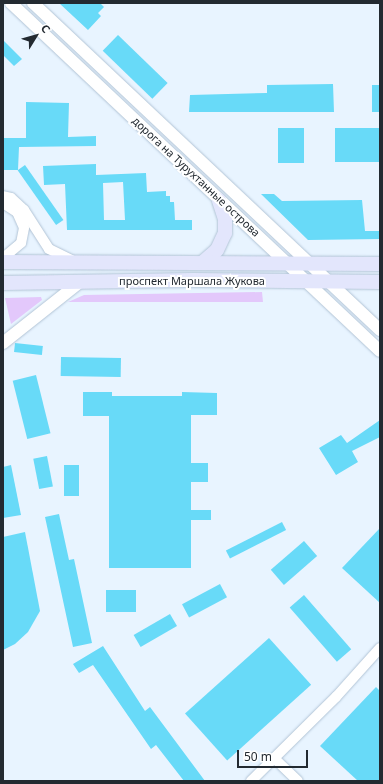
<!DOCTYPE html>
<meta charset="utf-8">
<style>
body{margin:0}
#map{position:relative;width:383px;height:784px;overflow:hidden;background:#e8f4ff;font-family:"Noto Sans",sans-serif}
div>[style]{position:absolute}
.green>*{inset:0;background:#e3c8fb}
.building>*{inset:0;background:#68daf8;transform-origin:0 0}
.roads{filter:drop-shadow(0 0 1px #b2c4d6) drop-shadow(0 0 1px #b2c4d6)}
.minor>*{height:10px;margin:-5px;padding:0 5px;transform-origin:5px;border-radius:5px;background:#fff}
.tertiary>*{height:12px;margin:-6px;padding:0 6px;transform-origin:6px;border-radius:6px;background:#fff}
.secondary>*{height:14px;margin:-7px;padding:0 7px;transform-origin:7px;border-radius:7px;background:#e3e6fc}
span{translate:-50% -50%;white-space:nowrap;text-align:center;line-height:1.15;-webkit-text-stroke:4px #fff;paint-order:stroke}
.street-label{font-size:11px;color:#232a31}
.frame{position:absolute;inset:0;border:4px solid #232a31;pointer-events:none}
.north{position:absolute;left:16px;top:16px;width:40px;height:40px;-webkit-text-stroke:3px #fff;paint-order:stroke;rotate:53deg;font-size:11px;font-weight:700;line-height:16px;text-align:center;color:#232a31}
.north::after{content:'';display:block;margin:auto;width:14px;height:18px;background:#232a31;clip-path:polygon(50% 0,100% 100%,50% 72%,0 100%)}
.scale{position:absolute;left:237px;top:750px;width:71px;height:18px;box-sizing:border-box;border:2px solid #232a31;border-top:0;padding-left:5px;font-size:12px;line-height:14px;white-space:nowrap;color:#232a31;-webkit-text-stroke:3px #fff;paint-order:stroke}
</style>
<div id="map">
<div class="green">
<i style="clip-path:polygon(262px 292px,263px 302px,68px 302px,84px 295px)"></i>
<i style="clip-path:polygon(41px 297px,42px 300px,11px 324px,5px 298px)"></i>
</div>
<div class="building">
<i style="clip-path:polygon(59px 3px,100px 3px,104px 7px,98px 13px,101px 16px,88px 30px)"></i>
<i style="left:118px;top:35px;width:69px;height:22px;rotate:44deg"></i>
<i style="clip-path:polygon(3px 40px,22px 59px,14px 66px,3px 55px)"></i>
<i style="clip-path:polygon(333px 84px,334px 112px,189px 112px,190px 95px,267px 93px,267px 85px)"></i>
<i style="left:372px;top:85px;width:8px;height:27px"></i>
<i style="clip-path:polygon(26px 102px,69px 103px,68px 137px,96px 136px,96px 146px,19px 147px,18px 170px,3px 170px,3px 138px,26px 138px)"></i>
<i style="left:278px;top:128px;width:26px;height:35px"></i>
<i style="left:380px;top:128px;width:34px;height:45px;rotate:90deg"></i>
<i style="clip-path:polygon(evenodd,96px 164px,96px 175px,146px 173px,147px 192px,166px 191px,166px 196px,170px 196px,170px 202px,174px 202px,175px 220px,192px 220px,192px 230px,67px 230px,65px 184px,44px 185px,43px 166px,96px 164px,123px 182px,125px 220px,104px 220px,103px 183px,123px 182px)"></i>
<i style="left:25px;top:165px;width:67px;height:9px;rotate:55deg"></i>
<i style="clip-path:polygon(261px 194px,274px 194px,282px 201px,362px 200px,365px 231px,380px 231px,380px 239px,308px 240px)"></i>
<i style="left:15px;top:343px;width:28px;height:9px;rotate:6deg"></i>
<i style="left:61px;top:357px;width:60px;height:19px;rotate:1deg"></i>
<i style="left:36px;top:375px;width:60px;height:24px;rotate:76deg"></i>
<i style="clip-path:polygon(83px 392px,112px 392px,112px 396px,182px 396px,182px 392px,217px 393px,217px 415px,191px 415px,191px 463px,208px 463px,208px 482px,191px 482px,191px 510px,211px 510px,211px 520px,191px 520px,191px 568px,109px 568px,109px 416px,83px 416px)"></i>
<i style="clip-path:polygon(380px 420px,380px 437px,352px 451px,358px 462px,336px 475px,319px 448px,341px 435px,347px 443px)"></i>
<i style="left:47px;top:456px;width:31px;height:14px;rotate:79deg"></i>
<i style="clip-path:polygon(11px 465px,21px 515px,3px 518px,3px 467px)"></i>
<i style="left:64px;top:465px;width:15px;height:31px"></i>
<i style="clip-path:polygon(59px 514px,69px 560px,74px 559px,92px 643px,73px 647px,45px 517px)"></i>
<i style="left:282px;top:522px;width:9px;height:63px;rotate:63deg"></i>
<i style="clip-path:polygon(380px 528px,380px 603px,342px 568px)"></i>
<i style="clip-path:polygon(25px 532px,40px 611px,28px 632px,15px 644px,3px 650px,3px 537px)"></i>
<i style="left:304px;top:541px;width:20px;height:44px;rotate:49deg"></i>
<i style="left:220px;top:584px;width:15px;height:43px;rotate:62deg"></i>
<i style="left:136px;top:590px;width:22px;height:30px;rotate:90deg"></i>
<i style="left:304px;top:595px;width:72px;height:19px;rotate:49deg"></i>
<i style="left:170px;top:614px;width:14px;height:42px;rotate:60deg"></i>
<i style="left:269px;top:638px;width:63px;height:113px;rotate:48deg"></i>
<i style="clip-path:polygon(103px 646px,145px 711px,150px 707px,205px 781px,184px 781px,156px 745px,151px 749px,93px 665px,79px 673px,73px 664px)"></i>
<i style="clip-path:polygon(376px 687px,380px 691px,380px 781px,358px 781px,320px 746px)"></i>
</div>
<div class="roads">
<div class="minor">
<i style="left:3px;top:196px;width:8px;rotate:14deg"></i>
<i style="left:11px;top:198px;width:18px;rotate:43deg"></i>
<i style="left:24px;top:210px;width:46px;rotate:57.3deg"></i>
<i style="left:49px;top:249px;width:25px;rotate:26deg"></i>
<i style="left:3px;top:203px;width:17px;rotate:33deg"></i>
<i style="left:17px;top:212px;width:17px;rotate:66deg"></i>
<i style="left:24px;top:228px;width:15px;rotate:101deg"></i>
<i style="left:21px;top:243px;width:23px;rotate:140deg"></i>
<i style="left:274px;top:758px;width:33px;rotate:44deg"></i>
<i style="left:251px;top:781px;width:120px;rotate:-44.7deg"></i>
<i style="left:336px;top:697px;width:66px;rotate:-48.1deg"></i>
</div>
<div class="tertiary">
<i style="left:11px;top:3px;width:507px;rotate:43.32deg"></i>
<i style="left:33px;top:3px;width:477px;rotate:43.3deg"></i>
<i style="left:3px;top:343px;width:98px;rotate:-38.4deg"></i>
</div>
<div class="secondary">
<i style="left:3px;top:262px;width:377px;rotate:0.3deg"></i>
<i style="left:203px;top:262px;width:18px;rotate:-41deg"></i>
<i style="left:217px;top:250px;width:19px;rotate:-65deg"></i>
<i style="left:225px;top:233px;width:14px;rotate:-90deg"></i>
<i style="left:225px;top:219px;width:20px;rotate:-108deg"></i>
<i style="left:3px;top:283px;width:190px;rotate:-0.9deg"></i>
<i style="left:193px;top:280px;width:187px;rotate:0.6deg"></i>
</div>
</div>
<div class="street-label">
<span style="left:196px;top:177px;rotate:43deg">дорога на Турухтанные острова</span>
<span style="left:192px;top:281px">проспект Маршала Жукова</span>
</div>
<div class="frame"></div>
<div class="north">С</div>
<div class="scale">50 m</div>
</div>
